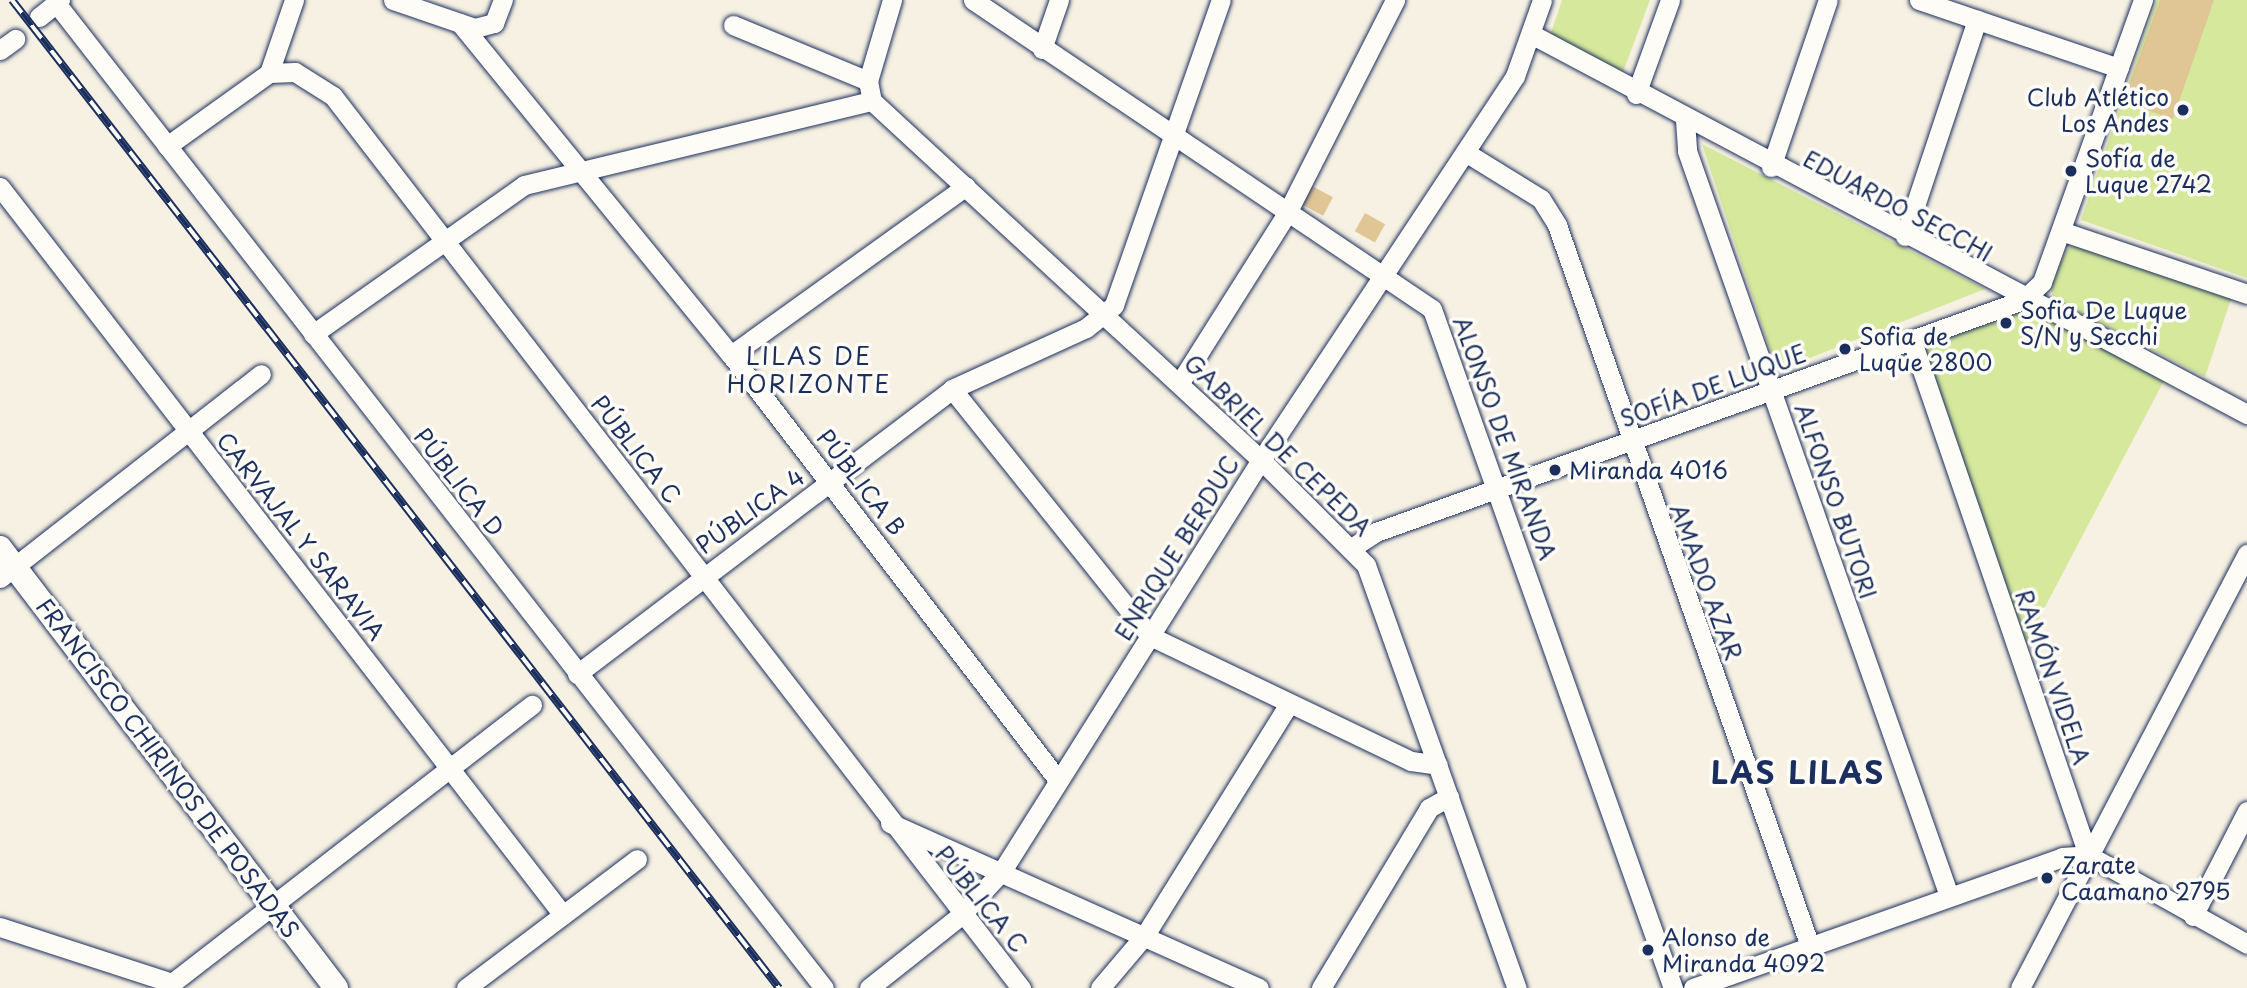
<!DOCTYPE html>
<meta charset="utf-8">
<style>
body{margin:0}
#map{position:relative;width:2247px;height:988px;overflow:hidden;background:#f7f1e3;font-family:"Playpen Sans",sans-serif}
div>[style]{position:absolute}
.green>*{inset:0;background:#d6e89c}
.building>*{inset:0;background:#e0c595;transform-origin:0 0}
.roads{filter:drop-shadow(0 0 2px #1b2f5e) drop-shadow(0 0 2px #1b2f5e)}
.minor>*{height:19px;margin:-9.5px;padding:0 9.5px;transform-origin:9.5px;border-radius:9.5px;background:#fdfcf7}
.major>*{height:24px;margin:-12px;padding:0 12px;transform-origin:12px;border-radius:12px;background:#fdfcf7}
.rail>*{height:8px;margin-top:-4px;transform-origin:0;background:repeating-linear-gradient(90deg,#fdfcf7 0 16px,#1b2f5e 0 32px);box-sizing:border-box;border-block:2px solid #1b2f5e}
.dots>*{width:19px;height:19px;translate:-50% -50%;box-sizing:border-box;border:4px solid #fdfcf7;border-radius:50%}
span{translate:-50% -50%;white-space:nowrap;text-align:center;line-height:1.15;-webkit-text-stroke:7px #fdfcf7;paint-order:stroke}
.poi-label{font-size:23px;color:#1b2f5e}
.right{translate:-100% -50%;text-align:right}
.left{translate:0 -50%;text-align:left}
.street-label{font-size:23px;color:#1b2f5e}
.neighbourhood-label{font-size:24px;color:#1b2f5e;letter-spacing:2px}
.district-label{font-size:30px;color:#1b2f5e;font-weight:700;letter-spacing:2px}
</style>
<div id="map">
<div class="green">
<i style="clip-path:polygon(1562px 0,1650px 0,1623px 72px,1549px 39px)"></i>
<i style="clip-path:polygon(2157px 0,2247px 0,2247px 278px,2081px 220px)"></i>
<i style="clip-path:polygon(1702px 144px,1985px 289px,1777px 371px)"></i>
<i style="clip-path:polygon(2080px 241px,2233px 293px,2205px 377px,2054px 299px,2050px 287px,2066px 250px)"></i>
<i style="clip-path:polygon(2029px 307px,2167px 375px,2025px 645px,1921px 343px)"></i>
</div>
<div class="building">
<i style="clip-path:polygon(2160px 0,2214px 0,2173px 119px,2123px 102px)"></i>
<i style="left:1310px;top:185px;width:26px;height:21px;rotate:28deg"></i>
<i style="left:1365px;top:213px;width:23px;height:21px;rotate:29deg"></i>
</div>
<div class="roads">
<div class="minor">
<i style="left:393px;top:0;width:87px;rotate:18.9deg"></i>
<i style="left:475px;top:28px;width:20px;rotate:-15deg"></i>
<i style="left:494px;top:23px;width:25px;rotate:-69deg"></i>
<i style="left:892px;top:0;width:84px;rotate:106.5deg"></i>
<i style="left:868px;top:81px;width:20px;rotate:79deg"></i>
<i style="left:872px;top:101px;width:529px;rotate:42.7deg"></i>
<i style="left:1261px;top:460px;width:148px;rotate:45deg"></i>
<i style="left:1366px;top:565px;width:449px;rotate:70.4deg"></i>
<i style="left:973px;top:0;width:553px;rotate:33.95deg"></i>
<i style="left:1432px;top:309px;width:721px;rotate:70.46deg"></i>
<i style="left:1919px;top:0;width:211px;rotate:18.8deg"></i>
<i style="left:56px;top:3px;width:1249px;rotate:52.06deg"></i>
<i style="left:39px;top:17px;width:27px;rotate:-39deg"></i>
<i style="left:460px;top:23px;width:429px;rotate:50.8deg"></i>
<i style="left:731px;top:355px;width:536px;rotate:52.42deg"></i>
<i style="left:733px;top:25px;width:146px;rotate:22.5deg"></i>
<i style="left:1531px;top:34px;width:811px;rotate:27.96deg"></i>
<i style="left:1042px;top:49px;width:52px;rotate:-70.9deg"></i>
<i style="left:0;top:50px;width:19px;rotate:-36deg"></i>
<i style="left:269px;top:73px;width:77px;rotate:-71.1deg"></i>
<i style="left:1636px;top:94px;width:100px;rotate:-70.1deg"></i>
<i style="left:1685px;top:120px;width:31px;rotate:86deg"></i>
<i style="left:1687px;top:151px;width:790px;rotate:70.62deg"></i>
<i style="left:167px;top:146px;width:125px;rotate:-35.6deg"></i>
<i style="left:269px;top:73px;width:26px;rotate:-2deg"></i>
<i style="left:295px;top:72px;width:45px;rotate:32.3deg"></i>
<i style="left:333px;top:96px;width:1127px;rotate:52.36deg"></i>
<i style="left:1465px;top:152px;width:89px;rotate:31.7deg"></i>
<i style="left:1541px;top:199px;width:31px;rotate:58deg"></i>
<i style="left:1557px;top:225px;width:767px;rotate:70.67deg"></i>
<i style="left:1771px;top:167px;width:176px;rotate:-71.2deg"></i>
<i style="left:0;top:187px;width:920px;rotate:52.28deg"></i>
<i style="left:2061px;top:231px;width:196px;rotate:18.7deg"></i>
<i style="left:1905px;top:236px;width:228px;rotate:-71.6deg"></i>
<i style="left:313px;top:334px;width:258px;rotate:-35.2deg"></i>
<i style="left:524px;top:185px;width:358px;rotate:-13.6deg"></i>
<i style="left:1912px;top:341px;width:543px;rotate:71.1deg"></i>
<i style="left:2088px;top:855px;width:182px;rotate:29.2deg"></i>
<i style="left:731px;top:355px;width:289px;rotate:-35.7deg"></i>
<i style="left:1179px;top:384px;width:202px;rotate:-57.7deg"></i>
<i style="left:1287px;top:213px;width:239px;rotate:-63.1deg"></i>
<i style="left:952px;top:389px;width:317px;rotate:51.3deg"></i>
<i style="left:1150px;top:636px;width:289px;rotate:25.6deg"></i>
<i style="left:1411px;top:761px;width:27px;rotate:8deg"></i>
<i style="left:1353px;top:547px;width:27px;rotate:-33deg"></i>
<i style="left:1376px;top:532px;width:687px;rotate:-19.73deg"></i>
<i style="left:2023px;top:300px;width:26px;rotate:-43deg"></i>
<i style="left:2042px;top:282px;width:300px;rotate:-70.3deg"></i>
<i style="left:0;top:578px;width:331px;rotate:-38deg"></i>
<i style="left:577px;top:674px;width:471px;rotate:-37.2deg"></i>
<i style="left:952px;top:389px;width:147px;rotate:-24.5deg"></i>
<i style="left:1086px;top:328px;width:36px;rotate:-39deg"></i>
<i style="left:1114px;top:305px;width:323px;rotate:-70.7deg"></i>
<i style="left:890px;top:823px;width:404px;rotate:24.1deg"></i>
<i style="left:2193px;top:916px;width:118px;rotate:-62.8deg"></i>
<i style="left:0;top:927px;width:181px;rotate:18deg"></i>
<i style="left:172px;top:983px;width:455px;rotate:-37.7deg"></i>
<i style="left:466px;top:988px;width:214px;rotate:-37deg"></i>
<i style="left:869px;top:988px;width:116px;rotate:-38.4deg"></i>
<i style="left:960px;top:916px;width:62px;rotate:-47deg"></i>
<i style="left:1002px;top:871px;width:486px;rotate:-57.8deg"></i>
<i style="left:1261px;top:460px;width:460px;rotate:-56.5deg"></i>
<i style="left:1515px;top:76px;width:81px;rotate:-70.4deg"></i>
<i style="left:1100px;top:988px;width:70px;rotate:-49.7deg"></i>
<i style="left:1145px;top:935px;width:271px;rotate:-58.1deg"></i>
<i style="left:1321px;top:988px;width:210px;rotate:-59deg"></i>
<i style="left:1429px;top:808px;width:23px;rotate:-29deg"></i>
<i style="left:1693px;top:988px;width:392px;rotate:-19.5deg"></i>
<i style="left:2062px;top:857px;width:26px;rotate:-4deg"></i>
<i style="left:2020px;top:988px;width:490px;rotate:-62.4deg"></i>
</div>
<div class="major">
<i style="left:0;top:548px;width:554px;rotate:52.63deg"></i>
</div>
</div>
<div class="rail">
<i style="left:12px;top:0;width:1251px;rotate:52.18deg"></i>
</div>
<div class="dots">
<i style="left:2183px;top:110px;background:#1b2f5e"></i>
<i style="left:2071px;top:171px;background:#1b2f5e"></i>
<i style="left:2006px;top:323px;background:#1b2f5e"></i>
<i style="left:1845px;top:349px;background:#1b2f5e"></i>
<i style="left:1555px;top:470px;background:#1b2f5e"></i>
<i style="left:2047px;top:878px;background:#1b2f5e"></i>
<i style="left:1648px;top:950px;background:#1b2f5e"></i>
</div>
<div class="poi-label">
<span class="right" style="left:2169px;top:110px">Club Atlético<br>Los Andes</span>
<span class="left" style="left:2085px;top:171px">Sofía de<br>Luque 2742</span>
<span class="left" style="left:2020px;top:323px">Sofia De Luque<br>S/N y Secchi</span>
<span class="left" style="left:1859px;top:349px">Sofia de<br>Luque 2800</span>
<span class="left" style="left:1569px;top:470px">Miranda 4016</span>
<span class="left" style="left:2061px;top:878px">Zarate<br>Caamano 2795</span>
<span class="left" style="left:1662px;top:950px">Alonso de<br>Miranda 4092</span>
</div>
<div class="street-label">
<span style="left:1898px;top:206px;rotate:28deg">EDUARDO SECCHI</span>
<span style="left:1713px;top:386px;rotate:-20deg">SOFÍA DE LUQUE</span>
<span style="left:1505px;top:438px;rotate:70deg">ALONSO DE MIRANDA</span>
<span style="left:1278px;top:445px;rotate:44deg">GABRIEL DE CEPEDA</span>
<span style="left:636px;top:449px;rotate:52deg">PÚBLICA C</span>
<span style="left:459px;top:482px;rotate:52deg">PÚBLICA D</span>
<span style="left:861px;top:482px;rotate:52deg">PÚBLICA B</span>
<span style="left:1836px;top:501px;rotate:71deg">ALFONSO BUTORI</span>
<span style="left:750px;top:511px;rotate:-36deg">PÚBLICA 4</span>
<span style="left:301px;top:536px;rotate:52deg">CARVAJAL Y SARAVIA</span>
<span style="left:1177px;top:548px;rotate:-58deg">ENRIQUE BERDUC</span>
<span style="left:1706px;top:582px;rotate:70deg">AMADO AZAR</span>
<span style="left:2053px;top:677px;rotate:71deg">RAMÓN VIDELA</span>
<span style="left:168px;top:768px;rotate:53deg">FRANCISCO CHIRINOS DE POSADAS</span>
<span style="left:981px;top:899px;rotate:51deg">PÚBLICA C</span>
</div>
<div class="neighbourhood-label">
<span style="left:809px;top:370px">LILAS DE<br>HORIZONTE</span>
</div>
<div class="district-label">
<span style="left:1798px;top:772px">LAS LILAS</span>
</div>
</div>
